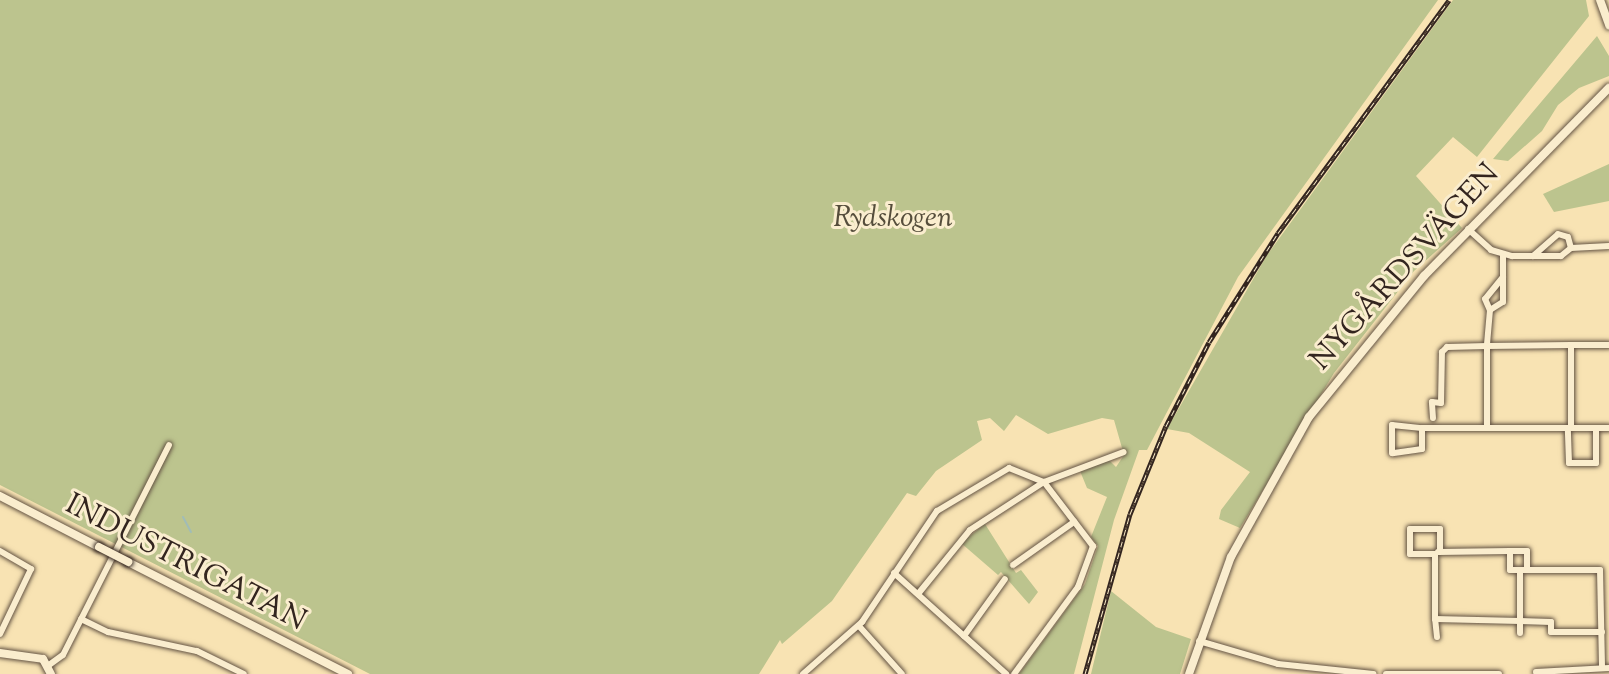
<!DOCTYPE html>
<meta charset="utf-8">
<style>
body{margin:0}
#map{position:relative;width:1609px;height:674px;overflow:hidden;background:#f8e3b3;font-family:"Sorts Mill Goudy",serif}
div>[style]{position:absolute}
.green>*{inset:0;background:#bcc48e}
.stream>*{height:2px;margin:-1px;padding:0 1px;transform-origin:1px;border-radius:1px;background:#a1bcb7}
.roads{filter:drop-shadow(0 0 2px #645444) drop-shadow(0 0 2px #645444)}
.street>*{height:6px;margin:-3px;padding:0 3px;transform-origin:3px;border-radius:3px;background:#faedce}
.secondary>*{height:8px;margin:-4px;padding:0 4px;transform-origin:4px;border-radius:4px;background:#faedce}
.rail>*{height:5px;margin-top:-2.5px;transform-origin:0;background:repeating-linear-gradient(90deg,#faedce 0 6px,#33251f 0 12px);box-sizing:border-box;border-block:2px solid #33251f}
.bridges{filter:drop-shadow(0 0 2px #33251f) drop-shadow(0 0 2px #33251f)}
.secondary-bridge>*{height:8px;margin:-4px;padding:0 4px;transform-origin:4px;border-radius:4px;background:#faedce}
span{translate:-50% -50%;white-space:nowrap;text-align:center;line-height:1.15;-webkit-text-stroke:6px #faedce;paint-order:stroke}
.park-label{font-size:30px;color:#554d3b;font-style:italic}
.street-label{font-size:30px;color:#33251f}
</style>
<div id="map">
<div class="green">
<i style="clip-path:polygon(0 0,1438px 0,1238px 277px,1147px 450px,1139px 450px,1114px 520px,1074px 674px,1019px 674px,1085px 584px,1098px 546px,1091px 537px,1107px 497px,1087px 488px,1080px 471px,1109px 460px,1116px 467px,1124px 455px,1114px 420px,1102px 418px,1048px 434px,1016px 415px,1004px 431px,990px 418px,977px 421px,982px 440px,936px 471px,916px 496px,907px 493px,832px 601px,782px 644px,780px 640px,759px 674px,370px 674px,0 485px)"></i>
<i style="clip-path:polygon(1453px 0,1586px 0,1589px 16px,1477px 157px,1453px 137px,1416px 176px,1462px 228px,1414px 271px,1334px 373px,1240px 528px,1219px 519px,1221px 510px,1250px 472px,1189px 433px,1167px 429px,1267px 255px)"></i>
<i style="clip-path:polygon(1597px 36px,1609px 56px,1609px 76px,1579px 88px,1558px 105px,1542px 131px,1508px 161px,1493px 159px)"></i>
<i style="clip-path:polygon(1609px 164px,1609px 201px,1554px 212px,1543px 194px)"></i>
<i style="clip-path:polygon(985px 524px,1016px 573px,1021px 570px,1038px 592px,1029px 604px,1001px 572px,998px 575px,961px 543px)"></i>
<i style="clip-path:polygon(1111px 591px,1156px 627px,1191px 639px,1180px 674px,1091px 674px)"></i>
</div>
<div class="stream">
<i style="left:183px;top:517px;width:17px;rotate:62deg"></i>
</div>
<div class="roads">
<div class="street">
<i style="left:1468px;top:229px;width:31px;rotate:42deg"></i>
<i style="left:1491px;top:250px;width:22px;rotate:16deg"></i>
<i style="left:1512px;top:256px;width:49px"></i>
<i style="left:1561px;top:256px;width:13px;rotate:-39deg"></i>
<i style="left:1571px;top:248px;width:38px;rotate:-3deg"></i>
<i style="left:1533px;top:256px;width:33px;rotate:-41deg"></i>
<i style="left:1558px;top:234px;width:10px;rotate:17deg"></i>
<i style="left:1568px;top:237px;width:11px;rotate:75deg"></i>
<i style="left:1503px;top:277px;width:28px;rotate:129deg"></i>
<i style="left:1485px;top:299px;width:12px;rotate:66deg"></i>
<i style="left:1490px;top:310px;width:15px;rotate:-32deg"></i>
<i style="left:1503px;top:302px;width:47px;rotate:-90deg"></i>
<i style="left:1490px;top:310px;width:36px;rotate:95deg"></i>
<i style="left:1487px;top:346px;width:84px;rotate:-0.7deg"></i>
<i style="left:1571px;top:345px;width:83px;rotate:90deg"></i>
<i style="left:1571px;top:428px;width:25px"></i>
<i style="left:1596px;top:428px;width:35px;rotate:90deg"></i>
<i style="left:1596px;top:463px;width:27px;rotate:180deg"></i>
<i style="left:1569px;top:463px;width:35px;rotate:-92deg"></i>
<i style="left:1571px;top:345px;width:38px"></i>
<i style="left:1433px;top:418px;width:16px;rotate:-94deg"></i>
<i style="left:1432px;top:402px;width:9px;rotate:6deg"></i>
<i style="left:1441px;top:403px;width:51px;rotate:-88.9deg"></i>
<i style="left:1442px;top:352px;width:7px;rotate:-45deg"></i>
<i style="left:1447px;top:347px;width:40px;rotate:-1.4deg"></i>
<i style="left:1487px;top:346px;width:82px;rotate:90deg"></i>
<i style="left:1392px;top:425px;width:30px;rotate:6deg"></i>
<i style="left:1422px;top:428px;width:21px;rotate:90deg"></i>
<i style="left:1422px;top:449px;width:30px;rotate:172deg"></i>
<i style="left:1392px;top:453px;width:28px;rotate:-90deg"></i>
<i style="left:1422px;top:428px;width:148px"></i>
<i style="left:1596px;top:428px;width:13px"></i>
<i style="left:0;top:551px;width:36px;rotate:30deg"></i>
<i style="left:31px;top:569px;width:72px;rotate:115.5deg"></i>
<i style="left:1438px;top:552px;width:72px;rotate:-0.8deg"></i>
<i style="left:1013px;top:565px;width:75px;rotate:-35.2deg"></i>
<i style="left:1520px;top:570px;width:7px"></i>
<i style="left:1527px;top:570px;width:19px;rotate:-90deg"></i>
<i style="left:1527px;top:551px;width:17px;rotate:180deg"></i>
<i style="left:1510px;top:551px;width:19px;rotate:90deg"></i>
<i style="left:1510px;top:570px;width:10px"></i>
<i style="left:1520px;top:570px;width:51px;rotate:90deg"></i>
<i style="left:1520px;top:621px;width:31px;rotate:2deg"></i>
<i style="left:1551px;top:622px;width:10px;rotate:90deg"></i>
<i style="left:1551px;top:632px;width:51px"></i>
<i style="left:1527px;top:570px;width:73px"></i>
<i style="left:1600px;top:570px;width:98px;rotate:88.8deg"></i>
<i style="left:894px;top:573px;width:151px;rotate:42deg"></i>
<i style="left:918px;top:594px;width:82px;rotate:-50.9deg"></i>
<i style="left:970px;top:530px;width:88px;rotate:-33deg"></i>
<i style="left:1044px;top:482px;width:85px;rotate:-20.6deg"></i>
<i style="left:81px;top:619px;width:30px;rotate:26deg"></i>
<i style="left:108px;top:632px;width:91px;rotate:12.1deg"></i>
<i style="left:197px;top:651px;width:52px;rotate:26.1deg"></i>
<i style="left:1435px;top:619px;width:65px;rotate:-90deg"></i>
<i style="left:1435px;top:554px;width:25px;rotate:180deg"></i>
<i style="left:1410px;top:554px;width:25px;rotate:-90deg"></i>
<i style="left:1410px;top:529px;width:30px"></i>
<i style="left:1440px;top:529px;width:22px;rotate:90deg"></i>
<i style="left:859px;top:626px;width:64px;rotate:48.1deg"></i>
<i style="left:964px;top:636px;width:70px;rotate:-54.3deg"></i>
<i style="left:1437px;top:637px;width:18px;rotate:-96deg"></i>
<i style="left:1435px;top:619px;width:85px;rotate:1.3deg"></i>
<i style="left:1520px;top:621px;width:12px;rotate:90deg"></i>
<i style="left:1199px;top:641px;width:82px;rotate:16.2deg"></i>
<i style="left:1278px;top:664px;width:96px;rotate:6deg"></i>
<i style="left:49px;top:665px;width:17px;rotate:-36deg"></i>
<i style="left:63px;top:655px;width:235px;rotate:-63.2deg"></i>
<i style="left:1536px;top:672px;width:73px;rotate:-3.1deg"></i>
<i style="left:803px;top:674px;width:79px;rotate:-41.4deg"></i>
<i style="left:862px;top:622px;width:134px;rotate:-56deg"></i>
<i style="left:937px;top:511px;width:84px;rotate:-30.8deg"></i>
<i style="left:1009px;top:468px;width:38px;rotate:22deg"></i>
<i style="left:1044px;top:482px;width:81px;rotate:52.6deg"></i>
<i style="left:1093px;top:546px;width:44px;rotate:110.1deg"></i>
<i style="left:1078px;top:587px;width:108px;rotate:126.3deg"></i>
<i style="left:1386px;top:674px;width:113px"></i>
</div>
<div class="secondary">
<i style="left:1600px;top:0;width:27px;rotate:70deg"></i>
<i style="left:0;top:496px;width:111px;rotate:27.3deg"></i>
<i style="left:128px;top:562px;width:247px;rotate:27deg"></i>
<i style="left:0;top:653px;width:43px;rotate:7.9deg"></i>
<i style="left:43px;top:659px;width:17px;rotate:62deg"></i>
<i style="left:1189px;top:674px;width:124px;rotate:-70.3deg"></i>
<i style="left:1231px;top:557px;width:160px;rotate:-60.9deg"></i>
<i style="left:1309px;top:417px;width:182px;rotate:-50.8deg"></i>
<i style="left:1424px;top:276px;width:264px;rotate:-45.5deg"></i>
</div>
</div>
<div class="rail">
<i style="left:1085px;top:674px;width:166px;rotate:-74.3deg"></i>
<i style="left:1130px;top:514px;width:95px;rotate:-67.8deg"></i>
<i style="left:1166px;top:426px;width:94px;rotate:-62.9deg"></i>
<i style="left:1209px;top:342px;width:129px;rotate:-57.7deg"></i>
<i style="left:1278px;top:233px;width:289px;rotate:-53.7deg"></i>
</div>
<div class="bridges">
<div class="secondary-bridge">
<i style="left:99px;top:547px;width:33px;rotate:27deg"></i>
</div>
</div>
<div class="park-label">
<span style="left:893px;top:219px">Rydskogen</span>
</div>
<div class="street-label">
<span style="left:1406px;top:268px;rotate:-48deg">NYGÅRDSVÄGEN</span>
<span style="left:185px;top:564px;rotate:27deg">INDUSTRIGATAN</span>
</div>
</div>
